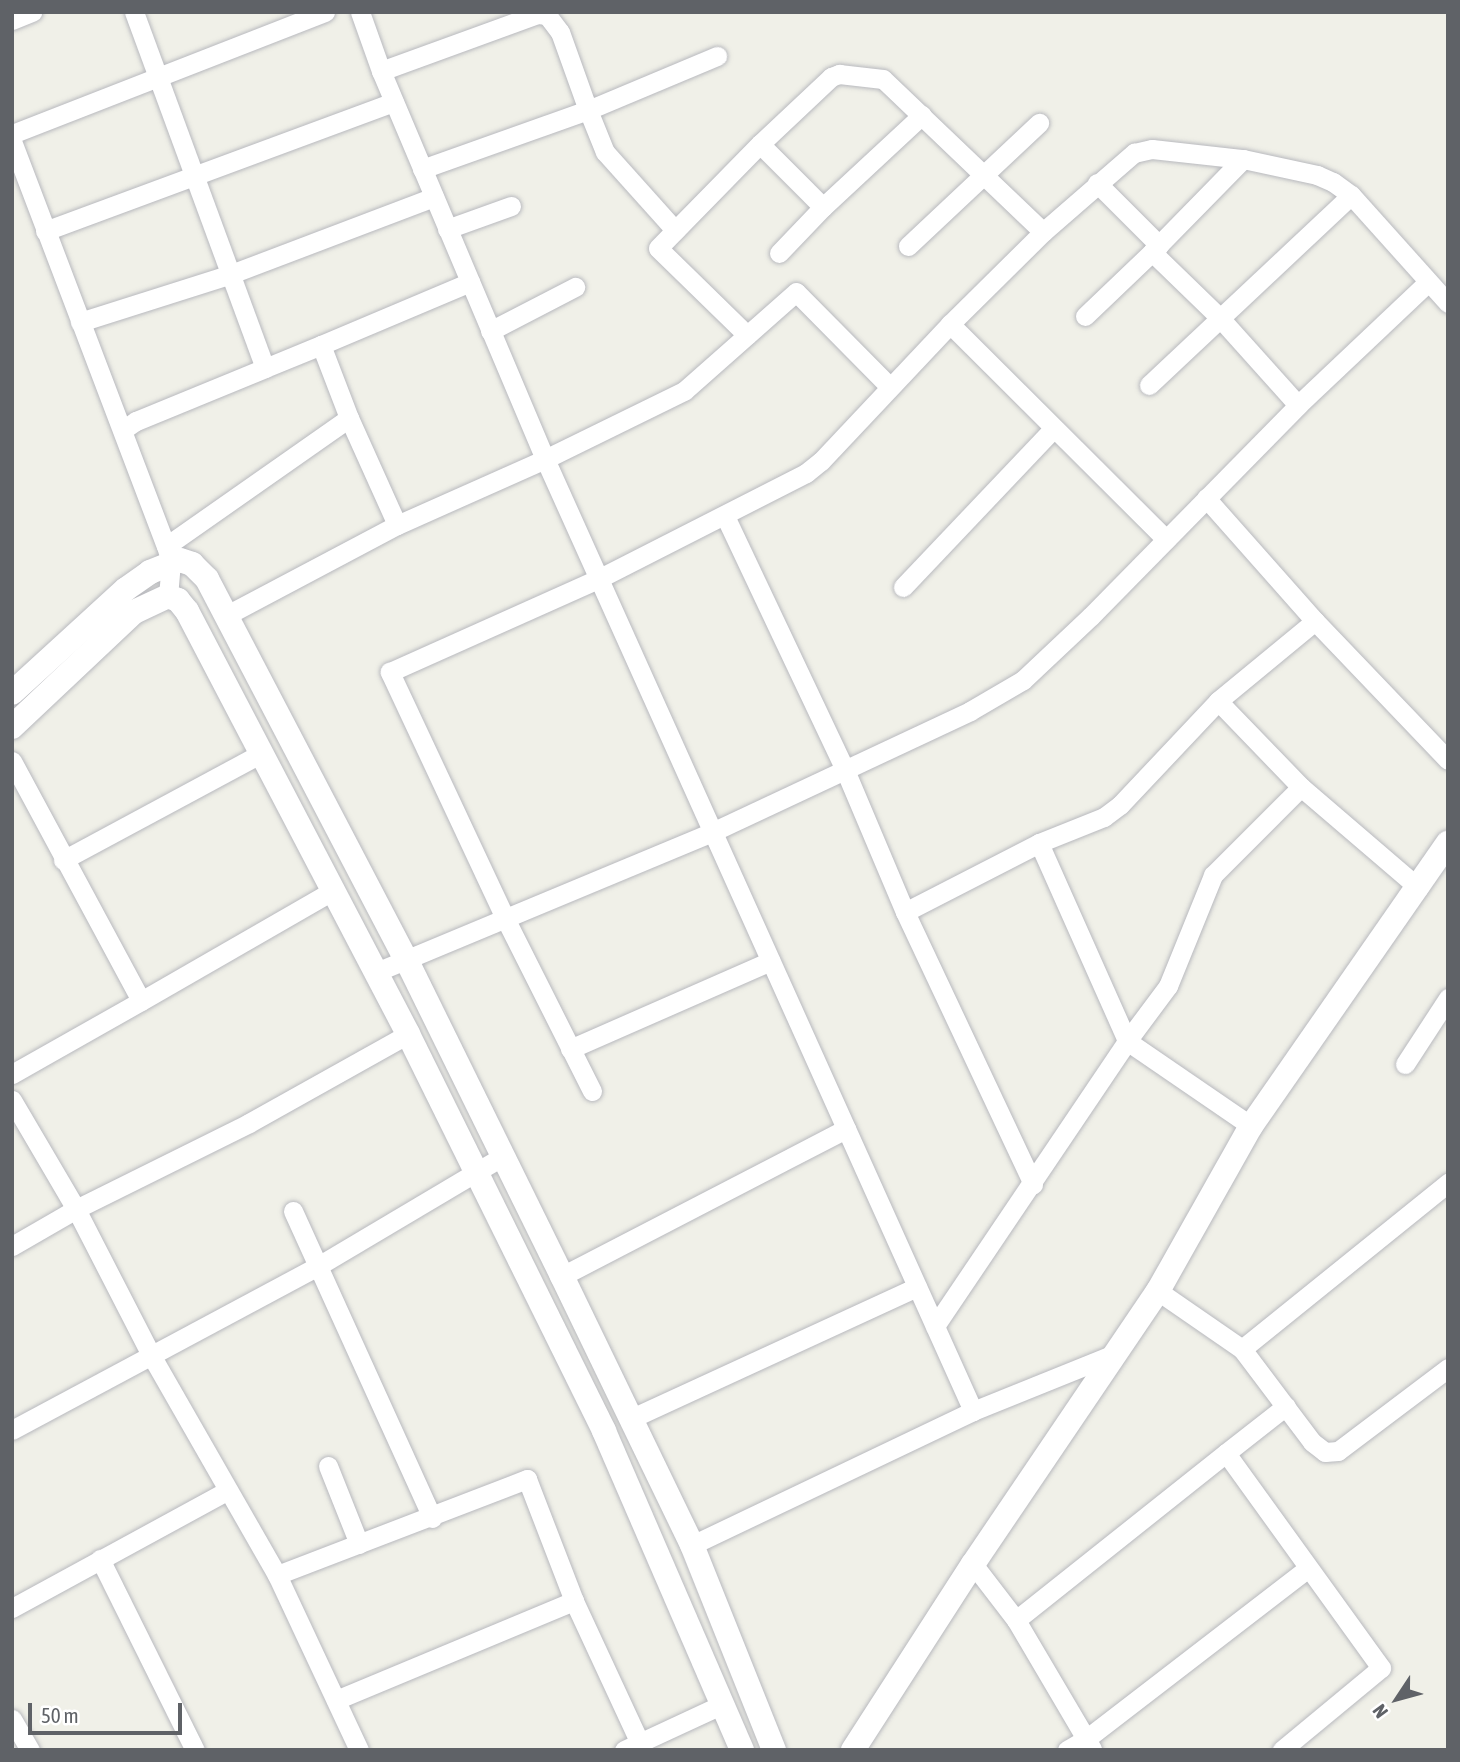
<!DOCTYPE html>
<style>
body{margin:0}
#map{position:relative;width:1460px;height:1762px;overflow:hidden;background:#f0f0e8;font-family:"Asap Condensed",sans-serif}
div>[style]{position:absolute}
.roads{filter:drop-shadow(0 0 2px #b8b9be) drop-shadow(0 0 2px #b8b9be)}
.minor>*{height:19px;margin:-9.5px;padding:0 9.5px;transform-origin:9.5px;border-radius:9.5px;background:#fff}
.tertiary>*{height:24px;margin:-12px;padding:0 12px;transform-origin:12px;border-radius:12px;background:#fff}
span{translate:-50% -50%;white-space:nowrap;text-align:center;line-height:1.15;-webkit-text-stroke:5px #fff;paint-order:stroke}
.frame{position:absolute;inset:0;border:14px solid #5f6267;pointer-events:none}
.north{position:absolute;left:1362px;top:1664px;width:70px;height:70px;-webkit-text-stroke:5px #fff;paint-order:stroke;rotate:234deg;font-size:19px;font-weight:700;line-height:28px;text-align:center;color:#5f6267}
.north::after{content:'';display:block;margin:auto;width:24px;height:32px;background:#5f6267;clip-path:polygon(50% 0,100% 100%,50% 72%,0 100%)}
.scale{position:absolute;left:28px;top:1703px;width:154px;height:32px;box-sizing:border-box;border:4px solid #5f6267;border-top:0;padding-left:9px;font-size:21px;line-height:24px;white-space:nowrap;color:#5f6267;-webkit-text-stroke:5px #fff;paint-order:stroke}
</style>
<div id="map">
<div class="roads">
<div class="minor">
<i style="left:134px;top:12px;width:379px;rotate:69.8deg"></i>
<i style="left:265px;top:368px;width:61px;rotate:-22.3deg"></i>
<i style="left:321px;top:345px;width:78px;rotate:69deg"></i>
<i style="left:349px;top:418px;width:223px;rotate:145deg"></i>
<i style="left:166px;top:546px;width:17px;rotate:73deg"></i>
<i style="left:171px;top:562px;width:34px;rotate:95deg"></i>
<i style="left:360px;top:12px;width:63px;rotate:70.4deg"></i>
<i style="left:12px;top:20px;width:22px;rotate:-22deg"></i>
<i style="left:12px;top:134px;width:336px;rotate:-21.3deg"></i>
<i style="left:12px;top:141px;width:433px;rotate:69.2deg"></i>
<i style="left:760px;top:144px;width:89px;rotate:45deg"></i>
<i style="left:823px;top:207px;width:135px;rotate:-42.9deg"></i>
<i style="left:1243px;top:159px;width:130px;rotate:134.4deg"></i>
<i style="left:1152px;top:252px;width:93px;rotate:44.1deg"></i>
<i style="left:1219px;top:317px;width:118px;rotate:48.1deg"></i>
<i style="left:422px;top:169px;width:176px;rotate:-19.6deg"></i>
<i style="left:588px;top:110px;width:45px;rotate:68deg"></i>
<i style="left:605px;top:152px;width:105px;rotate:48.1deg"></i>
<i style="left:1097px;top:183px;width:88px;rotate:45deg"></i>
<i style="left:447px;top:229px;width:68px;rotate:-19.8deg"></i>
<i style="left:45px;top:231px;width:372px;rotate:-20.3deg"></i>
<i style="left:908px;top:246px;width:180px;rotate:-43.2deg"></i>
<i style="left:779px;top:253px;width:64px;rotate:-46.3deg"></i>
<i style="left:1085px;top:316px;width:93px;rotate:-43.7deg"></i>
<i style="left:80px;top:322px;width:158px;rotate:-17.6deg"></i>
<i style="left:231px;top:274px;width:217px;rotate:-20.8deg"></i>
<i style="left:950px;top:324px;width:305px;rotate:44.9deg"></i>
<i style="left:490px;top:331px;width:96px;rotate:-27.4deg"></i>
<i style="left:747px;top:335px;width:124px;rotate:-135.7deg"></i>
<i style="left:658px;top:248px;width:146px;rotate:-45.6deg"></i>
<i style="left:760px;top:144px;width:98px;rotate:-43.3deg"></i>
<i style="left:831px;top:77px;width:9px;rotate:-21deg"></i>
<i style="left:839px;top:74px;width:44px;rotate:6.5deg"></i>
<i style="left:883px;top:79px;width:221px;rotate:43.7deg"></i>
<i style="left:321px;top:345px;width:162px;rotate:-22.9deg"></i>
<i style="left:1149px;top:385px;width:277px;rotate:-43.2deg"></i>
<i style="left:889px;top:386px;width:132px;rotate:-134.7deg"></i>
<i style="left:796px;top:292px;width:149px;rotate:138.5deg"></i>
<i style="left:684px;top:391px;width:155px;rotate:153.9deg"></i>
<i style="left:545px;top:459px;width:1044px;rotate:65.79deg"></i>
<i style="left:973px;top:1411px;width:152px;rotate:-22deg"></i>
<i style="left:349px;top:418px;width:117px;rotate:65.8deg"></i>
<i style="left:123px;top:430px;width:16px;rotate:-35deg"></i>
<i style="left:136px;top:421px;width:139px;rotate:-22.3deg"></i>
<i style="left:1206px;top:498px;width:164px;rotate:48.5deg"></i>
<i style="left:1315px;top:621px;width:126px;rotate:140.5deg"></i>
<i style="left:725px;top:516px;width:281px;rotate:64.7deg"></i>
<i style="left:845px;top:770px;width:154px;rotate:67.1deg"></i>
<i style="left:905px;top:912px;width:151px;rotate:-27.2deg"></i>
<i style="left:1039px;top:843px;width:70px;rotate:-21.8deg"></i>
<i style="left:1104px;top:817px;width:20px;rotate:-37deg"></i>
<i style="left:1120px;top:805px;width:143px;rotate:-46.7deg"></i>
<i style="left:1218px;top:701px;width:120px;rotate:46deg"></i>
<i style="left:1301px;top:787px;width:155px;rotate:40.6deg"></i>
<i style="left:903px;top:587px;width:219px;rotate:-46.5deg"></i>
<i style="left:227px;top:615px;width:192px;rotate:-27.9deg"></i>
<i style="left:397px;top:525px;width:162px;rotate:-24deg"></i>
<i style="left:545px;top:459px;width:421px;rotate:-112.9deg"></i>
<i style="left:381px;top:71px;width:167px;rotate:-20deg"></i>
<i style="left:538px;top:14px;width:9px;rotate:6deg"></i>
<i style="left:547px;top:15px;width:21px;rotate:53deg"></i>
<i style="left:560px;top:32px;width:83px;rotate:70.3deg"></i>
<i style="left:588px;top:110px;width:140px;rotate:-22.7deg"></i>
<i style="left:1315px;top:621px;width:192px;rotate:46.3deg"></i>
<i style="left:12px;top:761px;width:272px;rotate:61.7deg"></i>
<i style="left:141px;top:1001px;width:148px;rotate:150.5deg"></i>
<i style="left:1039px;top:843px;width:217px;rotate:66deg"></i>
<i style="left:1127px;top:1041px;width:150px;rotate:34.4deg"></i>
<i style="left:63px;top:860px;width:224px;rotate:-28.3deg"></i>
<i style="left:905px;top:912px;width:301px;rotate:64.8deg"></i>
<i style="left:376px;top:972px;width:364px;rotate:-22.6deg"></i>
<i style="left:712px;top:832px;width:285px;rotate:-25.1deg"></i>
<i style="left:970px;top:711px;width:61px;rotate:-30.3deg"></i>
<i style="left:1023px;top:680px;width:93px;rotate:-43.3deg"></i>
<i style="left:1091px;top:616px;width:296px;rotate:-45.5deg"></i>
<i style="left:1298px;top:405px;width:179px;rotate:-43.4deg"></i>
<i style="left:141px;top:1001px;width:223px;rotate:-29.9deg"></i>
<i style="left:570px;top:1049px;width:219px;rotate:-23.7deg"></i>
<i style="left:1405px;top:1064px;width:79px;rotate:-56.9deg"></i>
<i style="left:592px;top:1091px;width:194px;rotate:-116.7deg"></i>
<i style="left:505px;top:918px;width:272px;rotate:-115.1deg"></i>
<i style="left:390px;top:672px;width:228px;rotate:-24.1deg"></i>
<i style="left:598px;top:579px;width:233px;rotate:-27deg"></i>
<i style="left:806px;top:473px;width:19px;rotate:-39deg"></i>
<i style="left:821px;top:461px;width:188px;rotate:-46.7deg"></i>
<i style="left:950px;top:324px;width:131px;rotate:-44.7deg"></i>
<i style="left:1043px;top:232px;width:121px;rotate:-41deg"></i>
<i style="left:1134px;top:153px;width:18px;rotate:-13deg"></i>
<i style="left:1152px;top:149px;width:92px;rotate:6.3deg"></i>
<i style="left:1243px;top:159px;width:76px;rotate:12.2deg"></i>
<i style="left:1317px;top:175px;width:17px;rotate:24deg"></i>
<i style="left:1333px;top:182px;width:22px;rotate:36deg"></i>
<i style="left:1351px;top:195px;width:145px;rotate:48.1deg"></i>
<i style="left:12px;top:1100px;width:126px;rotate:59.6deg"></i>
<i style="left:76px;top:1209px;width:164px;rotate:62.8deg"></i>
<i style="left:151px;top:1355px;width:254px;rotate:60.2deg"></i>
<i style="left:277px;top:1575px;width:193px;rotate:64.9deg"></i>
<i style="left:293px;top:1211px;width:337px;rotate:65.6deg"></i>
<i style="left:12px;top:1246px;width:74px;rotate:-30deg"></i>
<i style="left:76px;top:1209px;width:193px;rotate:-26.4deg"></i>
<i style="left:249px;top:1123px;width:182px;rotate:-29.2deg"></i>
<i style="left:562px;top:1276px;width:320px;rotate:-27.4deg"></i>
<i style="left:1158px;top:1291px;width:102px;rotate:34.6deg"></i>
<i style="left:1242px;top:1349px;width:116px;rotate:53deg"></i>
<i style="left:1312px;top:1442px;width:16px;rotate:38deg"></i>
<i style="left:1325px;top:1452px;width:13px;rotate:-4deg"></i>
<i style="left:1338px;top:1451px;width:138px;rotate:-37deg"></i>
<i style="left:935px;top:1326px;width:344px;rotate:-56deg"></i>
<i style="left:1127px;top:1041px;width:69px;rotate:-53.3deg"></i>
<i style="left:1168px;top:986px;width:120px;rotate:-67.9deg"></i>
<i style="left:1213px;top:875px;width:124px;rotate:-45deg"></i>
<i style="left:1242px;top:1349px;width:265px;rotate:-38.9deg"></i>
<i style="left:630px;top:1419px;width:316px;rotate:-24.7deg"></i>
<i style="left:12px;top:1430px;width:347px;rotate:-28.2deg"></i>
<i style="left:318px;top:1266px;width:215px;rotate:-30.7deg"></i>
<i style="left:1226px;top:1453px;width:76px;rotate:-38.1deg"></i>
<i style="left:328px;top:1466px;width:84px;rotate:68.3deg"></i>
<i style="left:692px;top:1545px;width:311px;rotate:-25.5deg"></i>
<i style="left:100px;top:1559px;width:213px;rotate:63.6deg"></i>
<i style="left:973px;top:1564px;width:71px;rotate:52.5deg"></i>
<i style="left:1016px;top:1620px;width:268px;rotate:-38.5deg"></i>
<i style="left:1226px;top:1453px;width:265px;rotate:54.2deg"></i>
<i style="left:1381px;top:1668px;width:129px;rotate:140.4deg"></i>
<i style="left:277px;top:1575px;width:268px;rotate:-21deg"></i>
<i style="left:527px;top:1479px;width:131px;rotate:68.9deg"></i>
<i style="left:574px;top:1601px;width:157px;rotate:65.1deg"></i>
<i style="left:12px;top:1608px;width:246px;rotate:-28.6deg"></i>
<i style="left:1016px;top:1620px;width:138px;rotate:59.5deg"></i>
<i style="left:1086px;top:1739px;width:280px;rotate:-37.6deg"></i>
<i style="left:336px;top:1700px;width:258px;rotate:-22.6deg"></i>
<i style="left:12px;top:1719px;width:36px;rotate:60deg"></i>
<i style="left:624px;top:1750px;width:109px;rotate:-24.9deg"></i>
<i style="left:1067px;top:1750px;width:22px;rotate:-30deg"></i>
<i style="left:1086px;top:1739px;width:12px;rotate:59deg"></i>
</div>
<div class="tertiary">
<i style="left:12px;top:693px;width:154px;rotate:-42.4deg"></i>
<i style="left:126px;top:589px;width:29px;rotate:-35deg"></i>
<i style="left:150px;top:572px;width:32px;rotate:-22deg"></i>
<i style="left:180px;top:560px;width:13px;rotate:18deg"></i>
<i style="left:192px;top:564px;width:21px;rotate:45deg"></i>
<i style="left:207px;top:579px;width:429px;rotate:62.4deg"></i>
<i style="left:406px;top:959px;width:353px;rotate:63.8deg"></i>
<i style="left:562px;top:1276px;width:299px;rotate:64.2deg"></i>
<i style="left:692px;top:1545px;width:221px;rotate:68.2deg"></i>
<i style="left:12px;top:727px;width:168px;rotate:-43.3deg"></i>
<i style="left:134px;top:612px;width:38px;rotate:-25deg"></i>
<i style="left:168px;top:596px;width:11px;rotate:22deg"></i>
<i style="left:178px;top:600px;width:14px;rotate:51deg"></i>
<i style="left:187px;top:611px;width:477px;rotate:62.4deg"></i>
<i style="left:408px;top:1034px;width:443px;rotate:63.7deg"></i>
<i style="left:604px;top:1431px;width:348px;rotate:66.6deg"></i>
<i style="left:853px;top:1750px;width:221px;rotate:-57.2deg"></i>
<i style="left:973px;top:1564px;width:330px;rotate:-55.9deg"></i>
<i style="left:1158px;top:1291px;width:189px;rotate:-60.6deg"></i>
<i style="left:1251px;top:1126px;width:345px;rotate:-55.2deg"></i>
</div>
</div>
<div class="frame"></div>
<div class="north">N</div>
<div class="scale">50 m</div>
</div>
